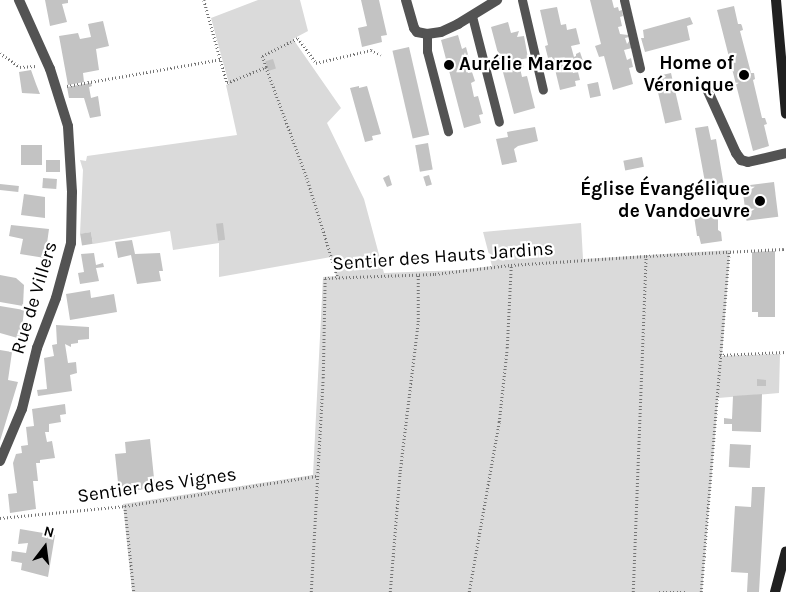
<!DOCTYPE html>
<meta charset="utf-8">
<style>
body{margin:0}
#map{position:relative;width:786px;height:592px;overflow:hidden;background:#fff;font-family:Karla,sans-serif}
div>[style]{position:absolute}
.green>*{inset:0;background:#dadada}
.building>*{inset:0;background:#c3c3c3;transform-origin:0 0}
.path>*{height:2.5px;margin-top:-1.25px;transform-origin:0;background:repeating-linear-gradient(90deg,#757575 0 1px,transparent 0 3.5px)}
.lane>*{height:9px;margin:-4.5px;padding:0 4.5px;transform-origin:4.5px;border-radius:4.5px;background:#535353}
.street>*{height:10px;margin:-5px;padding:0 5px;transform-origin:5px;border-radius:5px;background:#535353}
.secondary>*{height:10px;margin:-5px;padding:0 5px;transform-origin:5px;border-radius:5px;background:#202020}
.dots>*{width:14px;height:14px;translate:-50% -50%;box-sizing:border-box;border:2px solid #fff;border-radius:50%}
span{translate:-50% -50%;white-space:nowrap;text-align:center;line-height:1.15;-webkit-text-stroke:4.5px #fff;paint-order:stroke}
.poi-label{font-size:19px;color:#000;font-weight:700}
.right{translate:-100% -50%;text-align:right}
.left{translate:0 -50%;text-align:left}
.street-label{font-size:19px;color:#000}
.north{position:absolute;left:20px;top:522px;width:50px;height:50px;-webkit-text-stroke:4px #fff;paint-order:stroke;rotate:15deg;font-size:14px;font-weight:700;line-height:20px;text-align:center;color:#000}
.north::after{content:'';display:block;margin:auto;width:18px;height:22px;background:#000;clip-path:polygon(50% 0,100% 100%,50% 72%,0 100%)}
</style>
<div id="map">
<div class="green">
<i style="clip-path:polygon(258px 0,300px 0,308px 31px,293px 39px,341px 108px,327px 123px,364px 199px,384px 273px,459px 270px,492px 266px,483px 232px,581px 223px,583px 259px,730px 250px,722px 356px,780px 354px,779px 393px,718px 398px,702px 592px,132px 592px,123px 504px,313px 475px,323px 277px,336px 276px,331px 257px,219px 277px,219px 243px,173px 250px,170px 231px,93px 244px,91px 232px,80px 234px,83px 170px,80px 160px,86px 161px,87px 156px,237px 135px,226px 85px,229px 84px,211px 18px)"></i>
</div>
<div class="building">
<i style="clip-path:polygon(45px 0,68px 0,68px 3px,62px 4px,67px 22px,50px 26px)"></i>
<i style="clip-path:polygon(361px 0,379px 0,387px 35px,381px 36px,382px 42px,362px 47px,358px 28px,367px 26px)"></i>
<i style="clip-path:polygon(590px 0,612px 0,614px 8px,618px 7px,619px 11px,622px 10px,623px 16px,620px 17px,622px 26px,618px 27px,620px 34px,628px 35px,629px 37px,625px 38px,627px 44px,630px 40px,632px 48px,624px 50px,627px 60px,631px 58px,633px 67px,629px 68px,633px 84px,613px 90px,604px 56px,599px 57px,595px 46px,601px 44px)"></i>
<i style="clip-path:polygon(734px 6px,738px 24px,741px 24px,742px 26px,743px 30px,740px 31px,751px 73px,754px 73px,755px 79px,753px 80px,762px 118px,765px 118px,767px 124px,764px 125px,769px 146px,753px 151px,717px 10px)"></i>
<i style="clip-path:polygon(557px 7px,561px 25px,566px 24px,567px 30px,576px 28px,580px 44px,571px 46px,574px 57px,576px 56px,576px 54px,580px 52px,583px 61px,572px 66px,573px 73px,578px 72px,580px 80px,575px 81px,576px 86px,560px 90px,552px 57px,548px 58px,545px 46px,548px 45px,540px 10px)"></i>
<i style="clip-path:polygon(690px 17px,693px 24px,687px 26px,690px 40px,645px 52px,641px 38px,644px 38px,643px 30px)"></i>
<i style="clip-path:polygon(103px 21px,109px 46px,96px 49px,99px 70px,83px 73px,84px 82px,68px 85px,59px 36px,78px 33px,80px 39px,91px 37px,88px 24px)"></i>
<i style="clip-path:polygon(508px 22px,511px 33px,519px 31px,517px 37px,524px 36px,528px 58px,518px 60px,519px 63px,523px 62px,524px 67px,520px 68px,522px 77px,527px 76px,535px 108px,514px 114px,491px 27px)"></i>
<i style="clip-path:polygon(458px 35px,462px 49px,466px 47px,471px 66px,467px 67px,468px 73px,472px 72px,475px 81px,471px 83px,474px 97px,478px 96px,483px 114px,479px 115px,481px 123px,464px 128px,441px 40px)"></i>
<i style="left:409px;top:47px;width:90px;height:17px;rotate:77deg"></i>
<i style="left:273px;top:59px;width:10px;height:8px;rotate:73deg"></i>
<i style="clip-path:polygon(31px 70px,36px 84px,40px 94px,22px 93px,19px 72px)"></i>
<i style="left:671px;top:73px;width:48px;height:17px;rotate:77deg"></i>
<i style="left:598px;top:82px;width:14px;height:11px;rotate:78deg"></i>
<i style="clip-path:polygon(91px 83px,92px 86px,89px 87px,91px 98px,98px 96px,101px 116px,90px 118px,84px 98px,69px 98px,67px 87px)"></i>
<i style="clip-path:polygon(359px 86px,359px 88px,367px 86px,381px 134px,372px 136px,373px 140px,365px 142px,350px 88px)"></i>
<i style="clip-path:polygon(708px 126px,711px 140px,716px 139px,724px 186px,716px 188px,716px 191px,707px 193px,695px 128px)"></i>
<i style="clip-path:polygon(535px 127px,538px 141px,518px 146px,514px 149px,517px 162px,502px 165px,496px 139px,508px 137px,507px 132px)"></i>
<i style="left:428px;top:143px;width:27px;height:13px;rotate:80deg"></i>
<i style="left:21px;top:145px;width:21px;height:20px"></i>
<i style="left:642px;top:157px;width:10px;height:19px;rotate:79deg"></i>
<i style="left:46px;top:160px;width:14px;height:12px"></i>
<i style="clip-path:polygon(389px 175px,392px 185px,387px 187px,383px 178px)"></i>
<i style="left:429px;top:175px;width:10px;height:6px;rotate:73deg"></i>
<i style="left:43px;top:178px;width:14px;height:10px;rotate:4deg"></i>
<i style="left:774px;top:182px;width:35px;height:32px;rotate:83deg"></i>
<i style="left:0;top:184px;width:19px;height:6px;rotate:6deg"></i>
<i style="clip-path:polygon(24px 194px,45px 197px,45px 218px,21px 215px)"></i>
<i style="clip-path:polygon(718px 212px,718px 230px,721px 232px,722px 241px,701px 244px,699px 236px,697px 236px,694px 216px)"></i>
<i style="left:223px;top:223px;width:17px;height:7px;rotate:83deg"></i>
<i style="clip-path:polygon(11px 225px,49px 229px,45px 258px,20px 254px,23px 239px,9px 236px)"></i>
<i style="left:91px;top:232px;width:12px;height:11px;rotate:81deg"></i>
<i style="clip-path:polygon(132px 240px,135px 254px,160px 253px,163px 271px,159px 271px,161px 281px,137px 284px,131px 255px,118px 258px,115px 242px)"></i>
<i style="clip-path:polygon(775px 251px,775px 317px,758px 317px,758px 312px,752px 312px,752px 252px)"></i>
<i style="clip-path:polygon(94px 253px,96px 265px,103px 263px,104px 267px,96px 268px,99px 281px,80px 284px,78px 273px,84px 272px,81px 254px)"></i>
<i style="clip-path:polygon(0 275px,16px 278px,24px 285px,23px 306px,0 302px)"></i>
<i style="clip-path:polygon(90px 290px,91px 298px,114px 294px,117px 312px,70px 320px,66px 294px)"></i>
<i style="clip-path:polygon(0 306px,24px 310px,21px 339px,0 333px)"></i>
<i style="clip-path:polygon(56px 325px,89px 327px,89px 339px,78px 340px,78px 343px,71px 344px,71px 347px,65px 344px,68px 363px,76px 362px,77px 373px,70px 375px,72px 391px,38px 396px,37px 390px,47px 389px,44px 358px,54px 356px,52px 345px,57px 344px)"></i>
<i style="clip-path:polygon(0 350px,12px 352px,8px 380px,18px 382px,0 441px)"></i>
<i style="clip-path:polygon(757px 379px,766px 380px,766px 386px,757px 386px)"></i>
<i style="clip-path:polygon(762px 394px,761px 432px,732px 431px,732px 424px,724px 424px,724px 418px,732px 419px,733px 396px)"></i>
<i style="clip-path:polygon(65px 404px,66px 414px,60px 415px,61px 422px,49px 424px,49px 432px,45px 432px,47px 442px,52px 441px,55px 458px,40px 460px,40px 463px,36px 463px,38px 481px,33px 481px,36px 509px,10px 513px,8px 494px,17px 493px,13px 463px,16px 454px,22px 453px,21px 446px,28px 445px,26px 427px,34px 426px,32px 409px)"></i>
<i style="clip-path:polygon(150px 439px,155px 488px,119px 492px,115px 454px,126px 453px,125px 442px)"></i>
<i style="left:730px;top:444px;width:21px;height:23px;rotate:3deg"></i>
<i style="clip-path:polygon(752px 487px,765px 487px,759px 592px,747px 592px,748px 573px,731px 572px,735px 506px,751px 507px)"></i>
<i style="clip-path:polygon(20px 529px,55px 535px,48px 577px,21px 570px,22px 563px,11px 561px,12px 551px,26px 553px,28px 543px,18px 544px)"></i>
</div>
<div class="path">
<i style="left:204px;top:0;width:86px;rotate:74.5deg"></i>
<i style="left:227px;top:83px;width:42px;rotate:-22.3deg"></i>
<i style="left:266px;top:67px;width:118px;rotate:69.7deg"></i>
<i style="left:307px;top:178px;width:105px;rotate:72.8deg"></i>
<i style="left:0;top:53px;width:24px;rotate:35deg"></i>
<i style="left:20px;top:67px;width:16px;rotate:-4deg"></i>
<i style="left:266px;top:67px;width:12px;rotate:-110deg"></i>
<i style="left:262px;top:56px;width:40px;rotate:-26.6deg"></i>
<i style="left:298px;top:38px;width:31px;rotate:54deg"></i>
<i style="left:316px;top:63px;width:57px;rotate:-13.3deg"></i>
<i style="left:371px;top:50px;width:11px;rotate:27deg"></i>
<i style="left:67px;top:86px;width:156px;rotate:-9.9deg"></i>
<i style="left:720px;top:355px;width:66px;rotate:-2.6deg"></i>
<i style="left:125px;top:506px;width:86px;rotate:84deg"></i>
<i style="left:0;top:518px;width:126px;rotate:-5.5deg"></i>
<i style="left:125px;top:506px;width:194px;rotate:-8.9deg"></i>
<i style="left:311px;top:592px;width:214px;rotate:-86.8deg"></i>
<i style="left:323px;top:378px;width:100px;rotate:-88.9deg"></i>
<i style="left:325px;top:278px;width:110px;rotate:-2.1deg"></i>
<i style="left:435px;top:274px;width:77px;rotate:-6.8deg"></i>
<i style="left:511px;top:265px;width:135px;rotate:-3.8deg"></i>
<i style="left:646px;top:256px;width:137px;rotate:-2.9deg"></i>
<i style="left:783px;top:249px;width:3px;rotate:18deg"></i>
<i style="left:390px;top:592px;width:121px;rotate:-85.3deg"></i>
<i style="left:400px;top:471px;width:150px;rotate:-83.1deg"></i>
<i style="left:418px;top:322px;width:48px;rotate:-90deg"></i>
<i style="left:469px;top:592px;width:173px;rotate:-80deg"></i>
<i style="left:499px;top:422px;width:74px;rotate:-83.8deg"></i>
<i style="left:507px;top:348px;width:83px;rotate:-87.2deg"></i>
<i style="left:633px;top:592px;width:336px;rotate:-87.8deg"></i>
<i style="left:659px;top:592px;width:28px"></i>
<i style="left:701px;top:592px;width:342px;rotate:-85.3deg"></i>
</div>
<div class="lane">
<i style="left:522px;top:0;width:92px;rotate:76.9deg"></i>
<i style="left:624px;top:0;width:70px;rotate:76.8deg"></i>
<i style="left:472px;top:16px;width:109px;rotate:75.7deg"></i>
<i style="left:427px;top:34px;width:17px;rotate:90deg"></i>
<i style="left:427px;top:51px;width:83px;rotate:75.3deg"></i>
</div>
<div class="street">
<i style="left:406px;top:0;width:29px;rotate:74deg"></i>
<i style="left:414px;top:28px;width:5px;rotate:53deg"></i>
<i style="left:417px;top:32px;width:10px;rotate:11deg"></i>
<i style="left:427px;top:34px;width:14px;rotate:-8deg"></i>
<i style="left:441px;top:32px;width:19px;rotate:-25deg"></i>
<i style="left:458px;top:24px;width:46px;rotate:-31.6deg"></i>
<i style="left:707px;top:89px;width:70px;rotate:65.6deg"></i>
<i style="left:736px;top:153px;width:9px;rotate:54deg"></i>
<i style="left:741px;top:160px;width:7px;rotate:16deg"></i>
<i style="left:748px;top:162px;width:39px;rotate:-13deg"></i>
<i style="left:0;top:461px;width:56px;rotate:-67.1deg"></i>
<i style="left:22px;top:409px;width:63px;rotate:-76.2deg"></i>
<i style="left:37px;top:348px;width:53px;rotate:-69.2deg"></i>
<i style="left:56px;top:298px;width:57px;rotate:-74.7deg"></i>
<i style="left:71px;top:243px;width:51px;rotate:-88.9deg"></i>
<i style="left:72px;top:192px;width:66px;rotate:-93.5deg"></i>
<i style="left:68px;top:126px;width:60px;rotate:-107.5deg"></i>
<i style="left:50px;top:69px;width:76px;rotate:-114.2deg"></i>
</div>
<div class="secondary">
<i style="left:776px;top:0;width:114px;rotate:85deg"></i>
<i style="left:775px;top:592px;width:42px;rotate:-75deg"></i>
</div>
<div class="dots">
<i style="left:449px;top:65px;background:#000"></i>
<i style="left:744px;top:75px;background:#000"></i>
<i style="left:760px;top:201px;background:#000"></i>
</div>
<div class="poi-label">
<span class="right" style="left:734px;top:75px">Home of<br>Véronique</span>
<span class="left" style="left:459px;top:65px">Aurélie Marzoc</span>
<span class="right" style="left:750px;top:201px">Église Évangélique<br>de Vandoeuvre</span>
</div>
<div class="street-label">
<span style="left:443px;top:257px;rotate:-4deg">Sentier des Hauts Jardins</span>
<span style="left:35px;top:298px;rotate:-73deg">Rue de Villers</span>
<span style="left:157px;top:486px;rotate:-8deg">Sentier des Vignes</span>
</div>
<div class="north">N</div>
</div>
